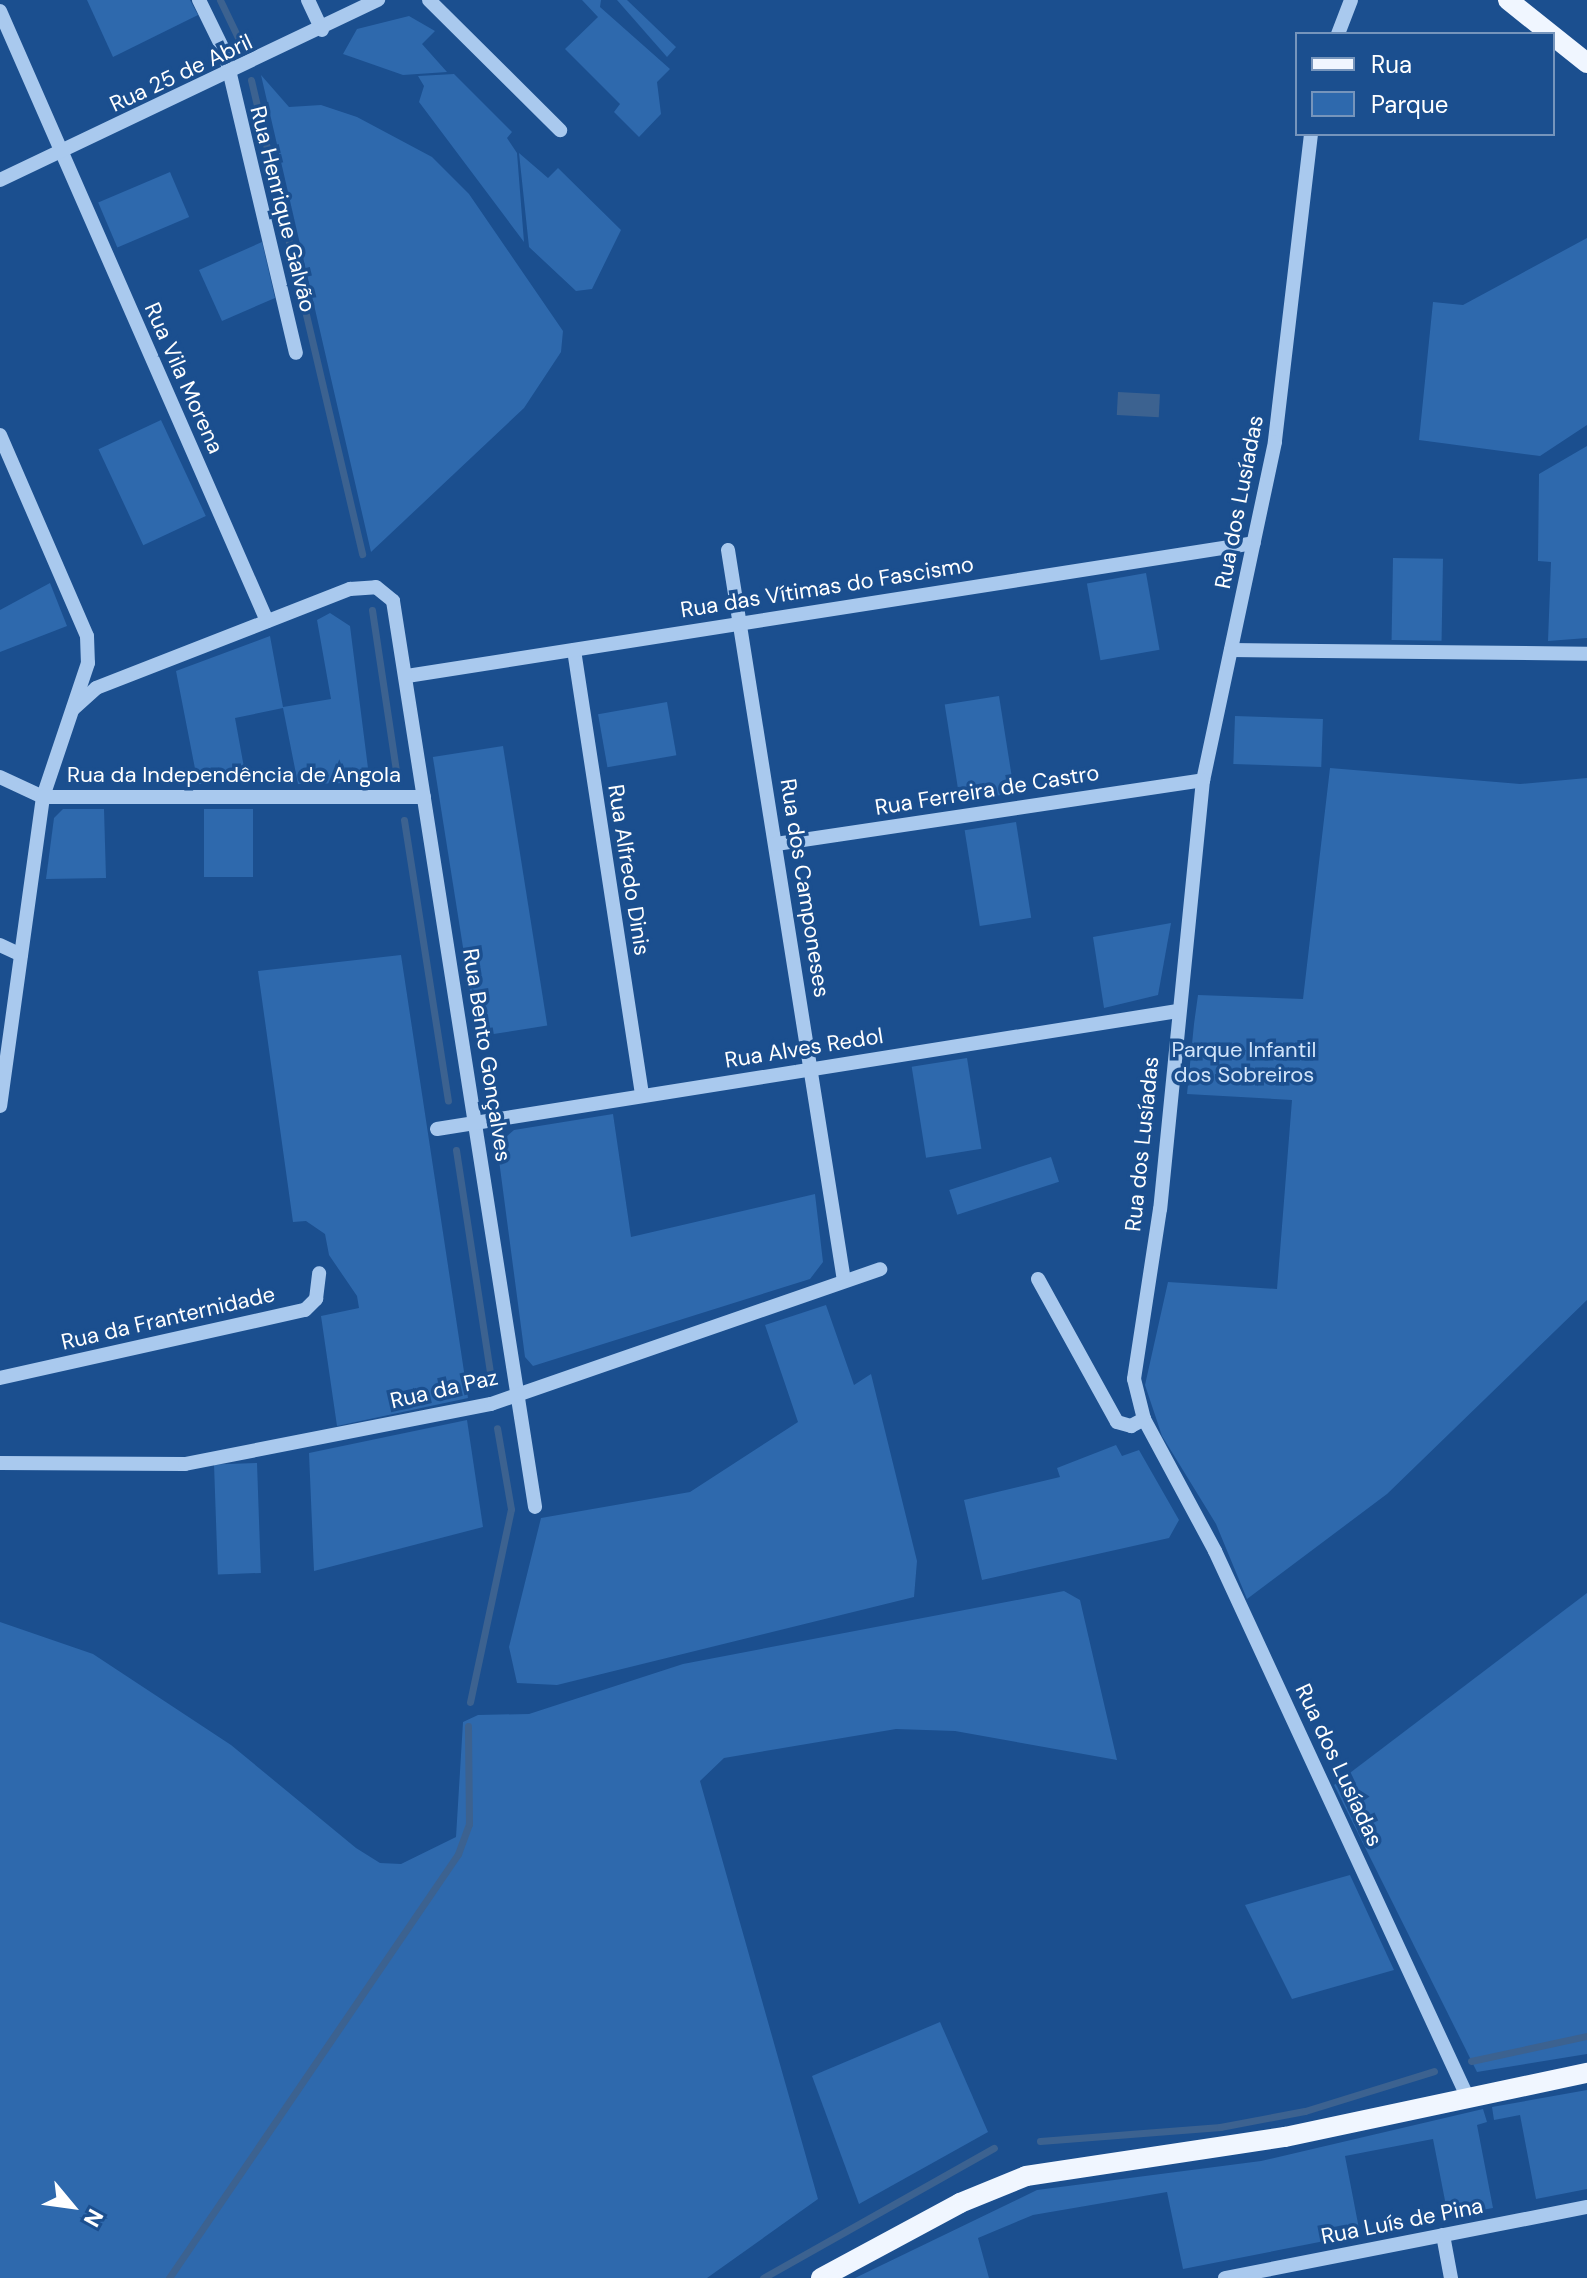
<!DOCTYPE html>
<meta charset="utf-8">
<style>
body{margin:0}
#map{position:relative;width:1587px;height:2278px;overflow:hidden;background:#1b4f8f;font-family:"DM Sans",sans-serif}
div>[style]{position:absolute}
.green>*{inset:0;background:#2e69ad;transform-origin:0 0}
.water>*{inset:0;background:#3c6290;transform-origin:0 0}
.stream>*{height:7px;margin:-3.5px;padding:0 3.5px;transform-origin:3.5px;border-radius:3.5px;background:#3c6290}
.minor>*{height:14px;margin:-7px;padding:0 7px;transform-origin:7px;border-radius:7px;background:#a9c9ee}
.major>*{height:20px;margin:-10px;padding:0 10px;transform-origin:10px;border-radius:10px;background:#f0f6ff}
span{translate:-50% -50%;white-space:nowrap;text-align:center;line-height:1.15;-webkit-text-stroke:7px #1b4f8f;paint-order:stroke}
.street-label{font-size:22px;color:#fff}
.park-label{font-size:22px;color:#cfe3fa}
.legend{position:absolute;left:1295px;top:32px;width:260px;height:104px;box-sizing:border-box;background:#1b4f8f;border:2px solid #7695bc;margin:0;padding:10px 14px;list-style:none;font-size:24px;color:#fff}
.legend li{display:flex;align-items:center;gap:16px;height:40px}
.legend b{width:40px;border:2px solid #7695bc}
.north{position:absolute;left:32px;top:2166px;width:80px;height:80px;-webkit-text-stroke:6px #1b4f8f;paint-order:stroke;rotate:119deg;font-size:22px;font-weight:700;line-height:32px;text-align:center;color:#fff}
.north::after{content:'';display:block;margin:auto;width:28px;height:36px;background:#fff;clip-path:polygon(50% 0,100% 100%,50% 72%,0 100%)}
</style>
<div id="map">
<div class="green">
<i style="clip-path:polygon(87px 0,190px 0,198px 15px,113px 57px)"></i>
<i style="clip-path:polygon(582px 0,601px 0,600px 7px,670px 69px,657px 82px,661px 114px,639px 137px,614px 112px,620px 104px,565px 49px,598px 17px)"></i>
<i style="clip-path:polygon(617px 0,627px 0,676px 47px,667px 57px)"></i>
<i style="clip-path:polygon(409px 16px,435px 31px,422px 44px,447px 72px,403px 75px,343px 54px,357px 29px)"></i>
<i style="clip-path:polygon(454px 74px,512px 132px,507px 138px,517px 153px,524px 242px,419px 102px,424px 86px,418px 76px)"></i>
<i style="clip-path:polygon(261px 75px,289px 107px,321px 105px,357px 117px,432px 157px,469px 194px,563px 331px,561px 352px,524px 408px,371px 552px)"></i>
<i style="clip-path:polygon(519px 153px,548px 178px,558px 168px,621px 230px,592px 289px,576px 291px,529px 247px)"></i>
<i style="left:170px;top:172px;width:49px;height:78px;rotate:67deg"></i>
<i style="clip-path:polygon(1587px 238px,1587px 425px,1540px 456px,1419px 440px,1433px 302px,1463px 305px)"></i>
<i style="clip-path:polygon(262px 242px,275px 298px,222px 321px,199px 270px)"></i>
<i style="left:161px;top:420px;width:106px;height:69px;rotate:65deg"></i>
<i style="clip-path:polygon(1587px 446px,1587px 638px,1548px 641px,1551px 562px,1538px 561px,1539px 474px)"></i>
<i style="left:1393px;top:558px;width:50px;height:82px;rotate:1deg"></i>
<i style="left:1146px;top:573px;width:78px;height:60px;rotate:80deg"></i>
<i style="clip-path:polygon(50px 583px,67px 626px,0 652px,0 610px)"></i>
<i style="clip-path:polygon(330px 613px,350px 626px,369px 776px,352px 783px,298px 784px,283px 708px,235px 718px,247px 784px,198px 784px,176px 671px,270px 636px,283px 707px,331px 699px,317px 620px)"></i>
<i style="left:999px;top:696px;width:98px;height:55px;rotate:81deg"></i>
<i style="left:667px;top:702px;width:54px;height:70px;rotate:80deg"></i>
<i style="left:1235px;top:716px;width:88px;height:48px;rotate:2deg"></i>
<i style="left:503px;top:746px;width:283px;height:71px;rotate:81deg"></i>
<i style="clip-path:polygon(1330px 768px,1520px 784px,1587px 778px,1587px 1300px,1387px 1494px,1247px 1599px,1216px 1524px,1162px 1436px,1145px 1385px,1168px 1282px,1277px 1289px,1292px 1100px,1187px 1094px,1194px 1024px,1198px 995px,1303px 999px)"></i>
<i style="clip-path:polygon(63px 809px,104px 809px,106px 878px,46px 879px,54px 818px)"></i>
<i style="left:204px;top:809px;width:49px;height:68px"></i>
<i style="left:1016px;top:822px;width:97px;height:52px;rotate:81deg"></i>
<i style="clip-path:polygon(1171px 923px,1158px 995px,1104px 1008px,1093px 937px)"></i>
<i style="clip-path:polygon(401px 955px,468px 1398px,337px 1426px,321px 1316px,359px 1308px,357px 1296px,329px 1255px,325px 1234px,306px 1221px,293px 1222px,258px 971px)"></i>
<i style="left:967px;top:1058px;width:92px;height:56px;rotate:81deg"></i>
<i style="clip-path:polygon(613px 1114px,631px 1237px,815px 1194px,823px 1262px,810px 1279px,533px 1366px,525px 1357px,497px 1145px,514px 1130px)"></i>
<i style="left:1051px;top:1157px;width:26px;height:107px;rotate:72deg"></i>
<i style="clip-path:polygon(826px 1305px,854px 1385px,871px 1374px,917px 1561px,914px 1597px,557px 1685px,517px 1683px,509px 1647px,541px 1518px,690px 1492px,798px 1422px,765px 1325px)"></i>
<i style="clip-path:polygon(467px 1420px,483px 1527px,314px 1571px,309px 1453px)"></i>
<i style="clip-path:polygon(1116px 1445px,1122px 1456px,1139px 1450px,1179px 1520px,1169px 1538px,982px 1580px,964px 1500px,1060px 1477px,1057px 1468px)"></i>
<i style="left:257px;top:1463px;width:110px;height:43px;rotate:88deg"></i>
<i style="clip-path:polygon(1064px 1591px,1080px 1600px,1117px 1760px,955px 1731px,896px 1729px,724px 1758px,700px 1781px,818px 2199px,707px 2278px,0 2278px,0 1622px,93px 1654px,231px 1745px,356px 1848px,380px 1863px,401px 1864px,456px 1837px,463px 1722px,478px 1715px,529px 1714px,683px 1664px)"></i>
<i style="clip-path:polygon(1587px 1593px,1587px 2054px,1477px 2072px,1334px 1785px)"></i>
<i style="clip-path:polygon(1350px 1875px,1394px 1970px,1292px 1999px,1245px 1905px)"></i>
<i style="clip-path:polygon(940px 2022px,988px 2132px,859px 2204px,812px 2076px)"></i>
<i style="clip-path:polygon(1587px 2090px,1587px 2189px,1536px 2199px,1520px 2115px,1494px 2120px,1492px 2107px)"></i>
<i style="clip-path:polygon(1483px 2109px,1487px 2122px,1477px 2125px,1493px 2208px,1448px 2216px,1433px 2139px,1345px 2156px,1360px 2234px,1183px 2269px,1167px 2192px,1033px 2215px,978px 2238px,989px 2278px,855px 2278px,1037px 2190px,1261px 2161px)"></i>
</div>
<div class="water">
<i style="left:1118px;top:392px;width:42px;height:23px;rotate:3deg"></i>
</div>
<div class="stream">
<i style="left:220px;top:0;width:51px;rotate:64.4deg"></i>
<i style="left:251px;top:80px;width:487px;rotate:76.8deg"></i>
<i style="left:372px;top:610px;width:162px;rotate:81.5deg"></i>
<i style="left:404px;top:820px;width:284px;rotate:81.1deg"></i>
<i style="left:456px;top:1150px;width:232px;rotate:81.3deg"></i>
<i style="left:470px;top:1702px;width:197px;rotate:-78deg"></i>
<i style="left:511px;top:1509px;width:82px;rotate:-99.8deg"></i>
<i style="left:1471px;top:2061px;width:119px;rotate:-12.2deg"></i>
<i style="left:1040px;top:2141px;width:181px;rotate:-4.4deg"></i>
<i style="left:1220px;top:2127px;width:86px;rotate:-10.7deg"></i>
<i style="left:1305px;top:2111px;width:135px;rotate:-17.2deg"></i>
<i style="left:169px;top:2278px;width:513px;rotate:-55.72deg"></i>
<i style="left:458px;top:1854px;width:32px;rotate:-70deg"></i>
<i style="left:469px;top:1824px;width:98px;rotate:-90.6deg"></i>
<i style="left:763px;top:2278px;width:265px;rotate:-29.4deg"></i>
</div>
<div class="minor">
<i style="left:199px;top:0;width:59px;rotate:63.9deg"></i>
<i style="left:225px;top:53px;width:308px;rotate:76.7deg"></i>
<i style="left:308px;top:0;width:33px;rotate:65deg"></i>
<i style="left:429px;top:0;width:185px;rotate:44.8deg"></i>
<i style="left:0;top:11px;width:666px;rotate:66.36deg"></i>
<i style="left:1338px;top:34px;width:36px;rotate:-69deg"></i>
<i style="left:1311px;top:134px;width:310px;rotate:96.7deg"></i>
<i style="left:1275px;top:442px;width:346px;rotate:102deg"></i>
<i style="left:1203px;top:780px;width:431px;rotate:95.7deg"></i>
<i style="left:1160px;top:1209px;width:172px;rotate:98.7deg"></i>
<i style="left:1134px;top:1379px;width:41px;rotate:76deg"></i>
<i style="left:1144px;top:1419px;width:150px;rotate:61.7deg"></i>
<i style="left:1215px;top:1551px;width:598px;rotate:65.19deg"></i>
<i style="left:0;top:180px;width:419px;rotate:-25.5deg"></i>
<i style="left:0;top:435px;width:219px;rotate:66.6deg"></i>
<i style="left:87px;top:636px;width:27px;rotate:88deg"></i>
<i style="left:88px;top:663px;width:141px;rotate:108.6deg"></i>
<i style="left:43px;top:797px;width:312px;rotate:97.9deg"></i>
<i style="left:728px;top:550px;width:740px;rotate:80.98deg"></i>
<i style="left:574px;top:650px;width:451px;rotate:81.3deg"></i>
<i style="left:1231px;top:650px;width:356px;rotate:0.6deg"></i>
<i style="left:407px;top:676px;width:857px;rotate:-8.92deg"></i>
<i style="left:73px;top:709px;width:31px;rotate:-42deg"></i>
<i style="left:96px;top:688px;width:273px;rotate:-21.3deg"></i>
<i style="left:350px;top:589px;width:26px;rotate:-4deg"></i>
<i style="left:376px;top:587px;width:22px;rotate:39deg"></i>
<i style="left:393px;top:601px;width:917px;rotate:81.09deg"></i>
<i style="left:0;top:777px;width:47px;rotate:24.9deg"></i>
<i style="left:43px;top:797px;width:381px"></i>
<i style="left:776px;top:844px;width:432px;rotate:-8.5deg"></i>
<i style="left:0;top:945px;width:23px;rotate:25deg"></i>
<i style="left:437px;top:1129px;width:750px;rotate:-9.05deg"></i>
<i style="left:1038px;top:1279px;width:163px;rotate:61.1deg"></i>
<i style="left:1117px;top:1422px;width:15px;rotate:16deg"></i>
<i style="left:1131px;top:1426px;width:15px;rotate:-28deg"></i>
<i style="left:0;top:1378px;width:312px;rotate:-12.6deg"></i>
<i style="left:305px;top:1310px;width:16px;rotate:-45deg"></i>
<i style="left:316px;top:1299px;width:26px;rotate:-83deg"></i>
<i style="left:0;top:1463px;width:185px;rotate:0.3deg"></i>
<i style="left:185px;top:1464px;width:312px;rotate:-11.1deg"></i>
<i style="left:491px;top:1404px;width:412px;rotate:-19.1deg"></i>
<i style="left:1443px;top:2235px;width:44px;rotate:79.5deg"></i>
<i style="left:1225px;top:2278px;width:369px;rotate:-11.1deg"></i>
</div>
<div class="major">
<i style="left:1508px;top:0;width:101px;rotate:38.6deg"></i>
<i style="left:821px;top:2278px;width:158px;rotate:-28.3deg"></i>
<i style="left:960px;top:2203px;width:71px;rotate:-22.2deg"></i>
<i style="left:1026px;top:2176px;width:262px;rotate:-8.6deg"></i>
<i style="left:1285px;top:2137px;width:309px;rotate:-12deg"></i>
</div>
<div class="street-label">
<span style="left:181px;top:73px;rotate:-25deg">Rua 25 de Abril</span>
<span style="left:283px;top:209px;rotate:76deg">Rua Henrique Galvão</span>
<span style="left:184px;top:378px;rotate:66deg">Rua Vila Morena</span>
<span style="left:1239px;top:502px;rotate:-79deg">Rua dos Lusíadas</span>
<span style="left:827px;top:587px;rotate:-9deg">Rua das Vítimas do Fascismo</span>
<span style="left:234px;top:775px">Rua da Independência de Angola</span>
<span style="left:987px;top:790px;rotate:-9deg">Rua Ferreira de Castro</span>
<span style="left:629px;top:870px;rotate:81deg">Rua Alfredo Dinis</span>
<span style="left:805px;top:888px;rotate:81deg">Rua dos Camponeses</span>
<span style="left:804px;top:1048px;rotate:-9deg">Rua Alves Redol</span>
<span style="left:487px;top:1055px;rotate:81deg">Rua Bento Gonçalves</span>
<span style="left:1142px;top:1144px;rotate:-84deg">Rua dos Lusíadas</span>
<span style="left:168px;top:1318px;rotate:-13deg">Rua da Franternidade</span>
<span style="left:444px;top:1389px;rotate:-13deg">Rua da Paz</span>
<span style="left:1339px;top:1765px;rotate:65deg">Rua dos Lusíadas</span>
<span style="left:1402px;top:2221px;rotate:-11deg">Rua Luís de Pina</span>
</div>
<div class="park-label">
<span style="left:1244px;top:1062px">Parque Infantil<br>dos Sobreiros</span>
</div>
<ul class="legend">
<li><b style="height:10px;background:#f0f6ff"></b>Rua</li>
<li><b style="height:22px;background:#2e69ad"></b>Parque</li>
</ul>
<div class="north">N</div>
</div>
